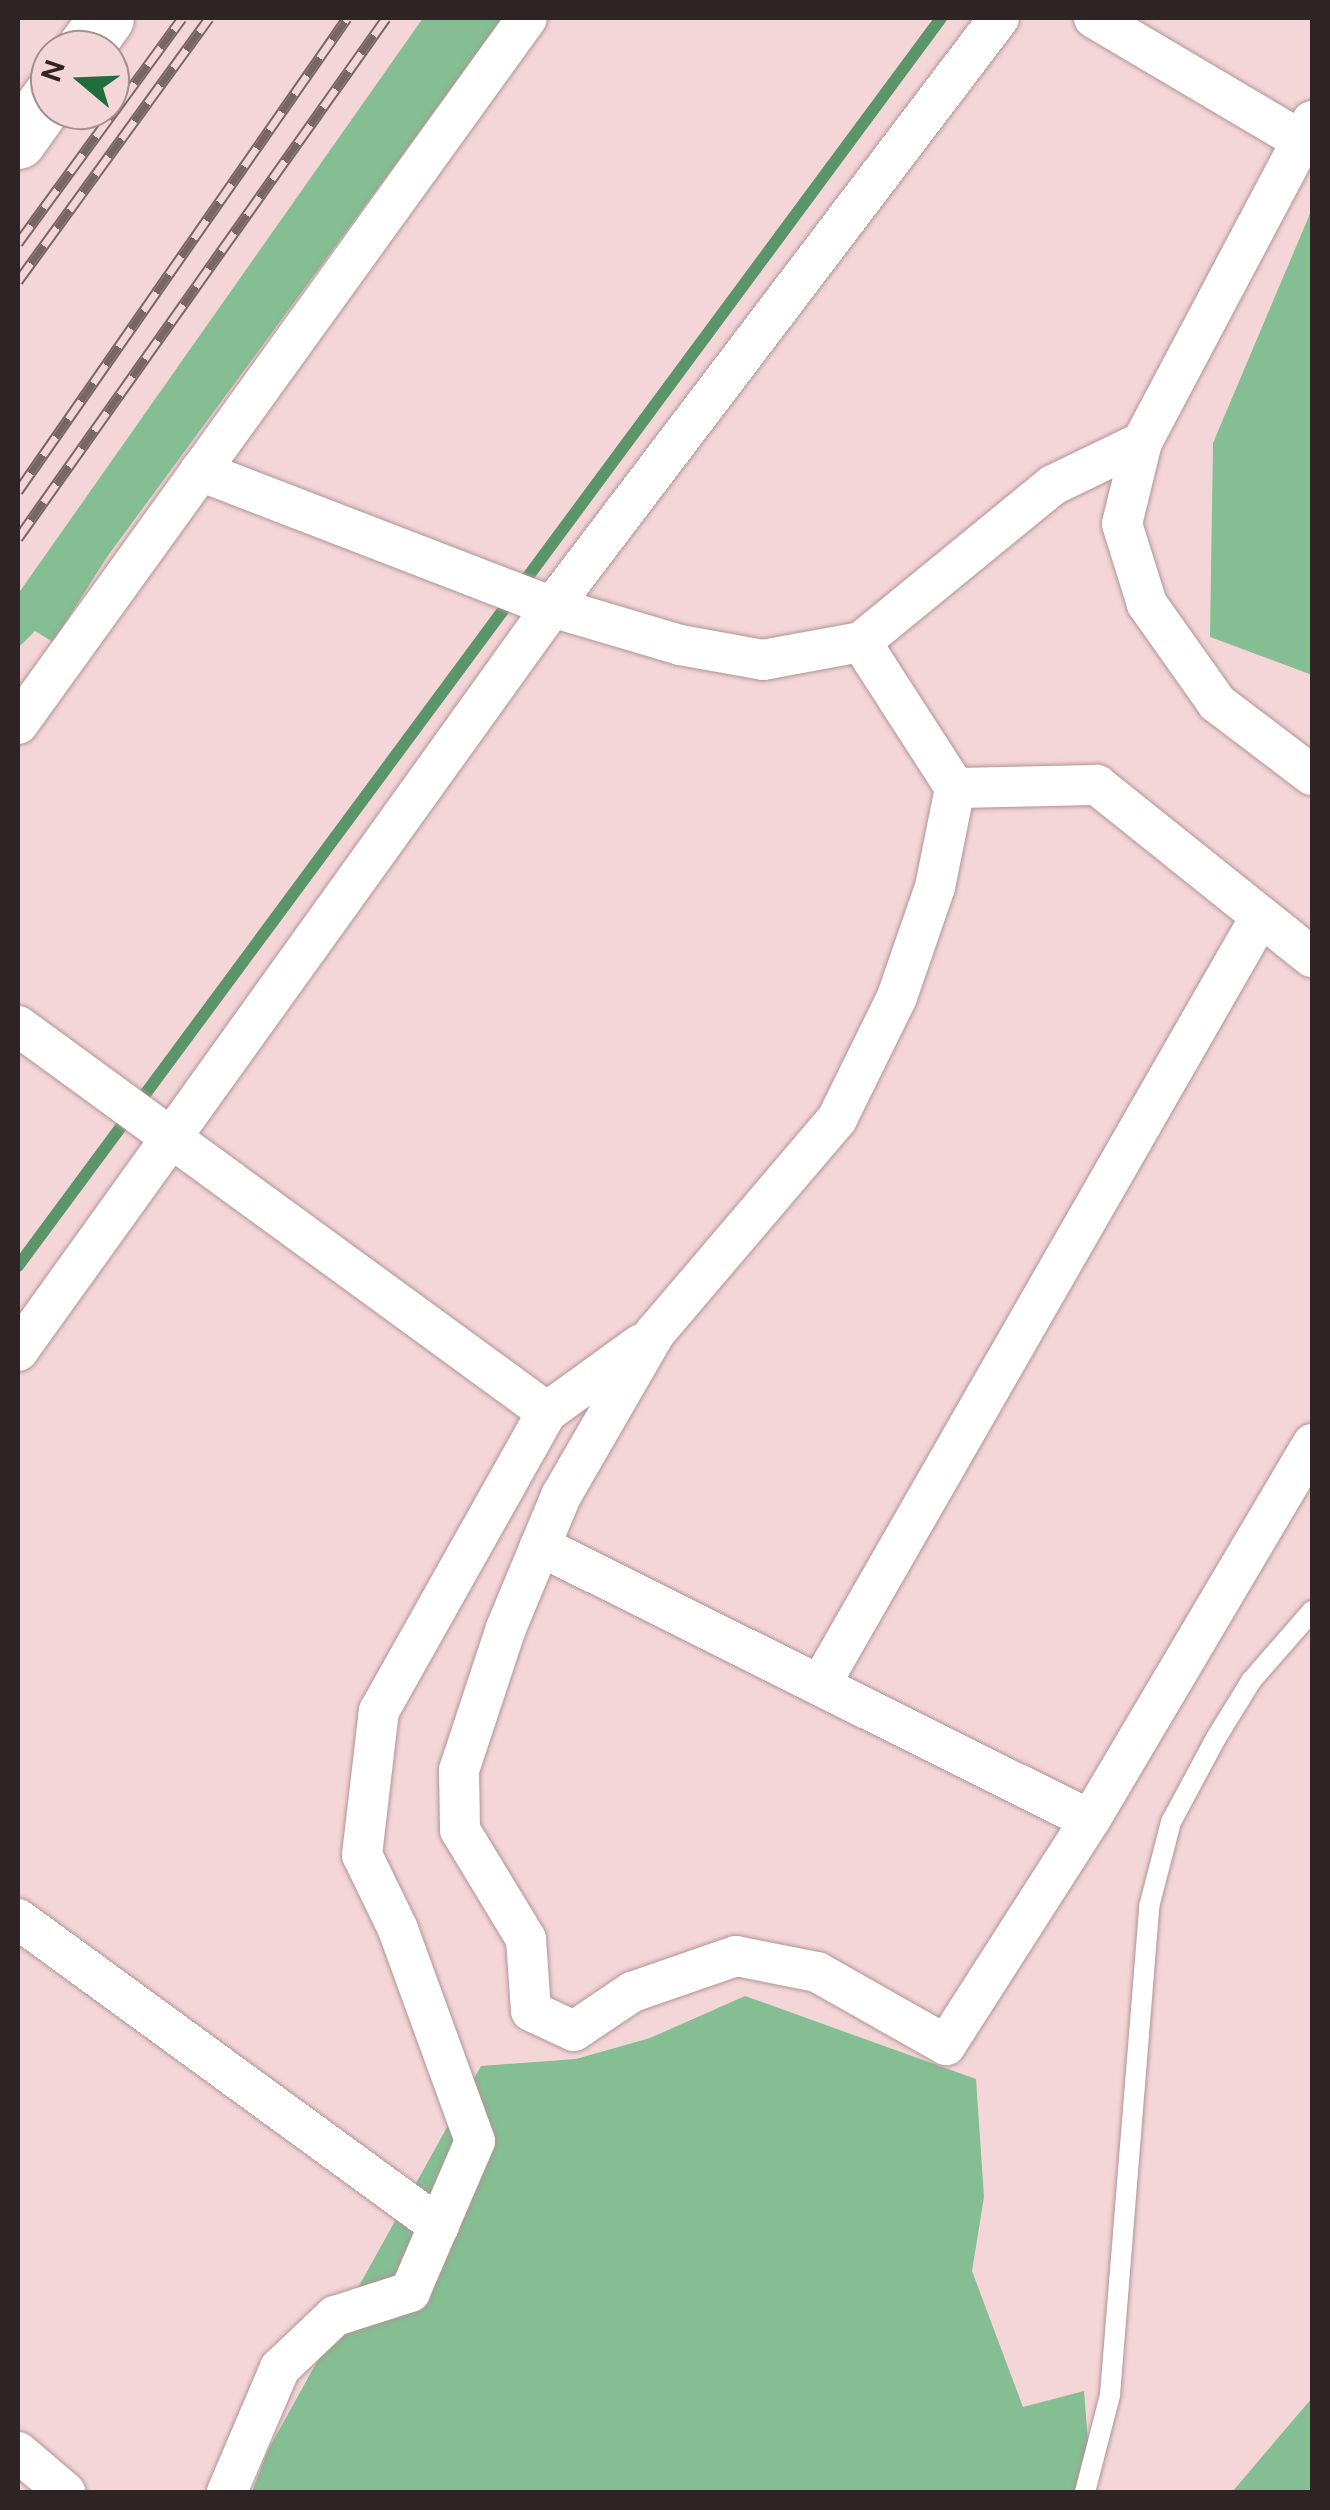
<!DOCTYPE html>
<style>
body{margin:0}
#map{position:relative;width:1330px;height:2510px;overflow:hidden;background:#f5d6d8;font-family:"DM Sans",sans-serif}
div>[style]{position:absolute}
.green>*{inset:0;background:#84be92}
.stream>*{height:12px;margin:-6px;padding:0 6px;transform-origin:6px;border-radius:6px;background:#5a966a}
.roads{filter:drop-shadow(0 0 2px #b19496) drop-shadow(0 0 2px #b19496)}
.service>*{height:20px;margin:-10px;padding:0 10px;transform-origin:10px;border-radius:10px;background:#fff}
.minor>*{height:40px;margin:-20px;padding:0 20px;transform-origin:20px;border-radius:20px;background:#fff}
.primary>*{height:55px;margin:-27.5px;padding:0 27.5px;transform-origin:27.5px;border-radius:27.5px;background:#fff}
.rail>*{height:11px;margin-top:-5.5px;transform-origin:0;background:repeating-linear-gradient(90deg,#f5d6d8 0 22px,#786667 0 44px);box-sizing:border-box;border-block:2px solid #786667}
span{translate:-50% -50%;white-space:nowrap;text-align:center;line-height:1.15;-webkit-text-stroke:9px #f5d6d8;paint-order:stroke}
.frame{position:absolute;inset:0;border:20px solid #2f2425;pointer-events:none}
.north{position:absolute;left:30px;top:30px;width:100px;height:100px;box-sizing:border-box;background:#f5d6d8;border:2px solid #a68f90;border-radius:50%;rotate:289deg;font-size:28px;font-weight:700;line-height:40px;text-align:center;color:#2f2425}
.north::after{content:'';display:block;margin:auto;width:35px;height:45px;background:#226d3c;clip-path:polygon(50% 0,100% 100%,50% 72%,0 100%)}
</style>
<div id="map">
<div class="green">
<i style="clip-path:polygon(423px 18px,503px 18px,107px 557px,53px 642px,35px 631px,18px 648px,18px 594px)"></i>
<i style="clip-path:polygon(1312px 209px,1312px 675px,1210px 637px,1213px 443px)"></i>
<i style="clip-path:polygon(745px 1996px,976px 2079px,984px 2197px,972px 2271px,1023px 2407px,1084px 2391px,1092px 2492px,252px 2492px,268px 2450px,481px 2066px,576px 2059px,650px 2038px)"></i>
<i style="clip-path:polygon(1312px 2398px,1312px 2492px,1232px 2492px)"></i>
</div>
<div class="stream">
<i style="left:18px;top:1266px;width:1552px;rotate:-53.51deg"></i>
</div>
<div class="roads">
<div class="service">
<i style="left:1085px;top:2492px;width:100px;rotate:-75.5deg"></i>
<i style="left:1110px;top:2395px;width:490px;rotate:-85.4deg"></i>
<i style="left:1149px;top:1907px;width:88px;rotate:-75.5deg"></i>
<i style="left:1171px;top:1822px;width:95px;rotate:-61.8deg"></i>
<i style="left:1216px;top:1738px;width:67px;rotate:-58.4deg"></i>
<i style="left:1251px;top:1681px;width:93px;rotate:-48.9deg"></i>
</div>
<div class="minor">
<i style="left:1094px;top:18px;width:238px;rotate:30.6deg"></i>
<i style="left:1312px;top:121px;width:363px;rotate:117.9deg"></i>
<i style="left:1142px;top:442px;width:84px;rotate:103.7deg"></i>
<i style="left:1122px;top:524px;width:84px;rotate:72.6deg"></i>
<i style="left:1147px;top:604px;width:121px;rotate:54.7deg"></i>
<i style="left:1217px;top:703px;width:119px;rotate:37.2deg"></i>
<i style="left:200px;top:471px;width:377px;rotate:21.1deg"></i>
<i style="left:552px;top:607px;width:134px;rotate:16.5deg"></i>
<i style="left:680px;top:645px;width:84px;rotate:10.2deg"></i>
<i style="left:763px;top:660px;width:100px;rotate:-10.4deg"></i>
<i style="left:861px;top:642px;width:248px;rotate:-39.3deg"></i>
<i style="left:1053px;top:485px;width:99px;rotate:-25.8deg"></i>
<i style="left:861px;top:642px;width:174px;rotate:57.2deg"></i>
<i style="left:955px;top:788px;width:101px;rotate:101.4deg"></i>
<i style="left:935px;top:887px;width:116px;rotate:109.1deg"></i>
<i style="left:897px;top:997px;width:136px;rotate:116.2deg"></i>
<i style="left:837px;top:1119px;width:281px;rotate:130.4deg"></i>
<i style="left:655px;top:1333px;width:188px;rotate:120deg"></i>
<i style="left:561px;top:1496px;width:143px;rotate:112.6deg"></i>
<i style="left:506px;top:1628px;width:150px;rotate:108.3deg"></i>
<i style="left:459px;top:1770px;width:60px;rotate:89deg"></i>
<i style="left:460px;top:1830px;width:127px;rotate:58.8deg"></i>
<i style="left:526px;top:1939px;width:72px;rotate:86deg"></i>
<i style="left:531px;top:2011px;width:47px;rotate:24.9deg"></i>
<i style="left:574px;top:2031px;width:70px;rotate:-33.9deg"></i>
<i style="left:632px;top:1992px;width:110px;rotate:-19.1deg"></i>
<i style="left:736px;top:1956px;width:83px;rotate:11.2deg"></i>
<i style="left:817px;top:1972px;width:148px;rotate:29.5deg"></i>
<i style="left:946px;top:2045px;width:267px;rotate:-57.4deg"></i>
<i style="left:18px;top:724px;width:870px;rotate:-54.21deg"></i>
<i style="left:955px;top:788px;width:142px;rotate:-1.2deg"></i>
<i style="left:1097px;top:785px;width:275px;rotate:38.7deg"></i>
<i style="left:18px;top:1026px;width:655px;rotate:36.12deg"></i>
<i style="left:18px;top:1351px;width:916px;rotate:-54.33deg"></i>
<i style="left:552px;top:607px;width:739px;rotate:-52.8deg"></i>
<i style="left:540px;top:1546px;width:614px;rotate:26.48deg"></i>
<i style="left:1090px;top:1820px;width:437px;rotate:-59.4deg"></i>
<i style="left:820px;top:1685px;width:886px;rotate:-60.17deg"></i>
<i style="left:18px;top:1919px;width:521px;rotate:36.1deg"></i>
<i style="left:18px;top:2452px;width:62px;rotate:40.4deg"></i>
<i style="left:227px;top:2492px;width:135px;rotate:-66.9deg"></i>
<i style="left:280px;top:2368px;width:76px;rotate:-43.4deg"></i>
<i style="left:335px;top:2316px;width:79px;rotate:-17.7deg"></i>
<i style="left:410px;top:2292px;width:164px;rotate:-66.7deg"></i>
<i style="left:475px;top:2141px;width:226px;rotate:-110deg"></i>
<i style="left:398px;top:1929px;width:82px;rotate:-115.9deg"></i>
<i style="left:362px;top:1855px;width:145px;rotate:-83.3deg"></i>
<i style="left:379px;top:1711px;width:343px;rotate:-60.7deg"></i>
<i style="left:547px;top:1412px;width:116px;rotate:-35.9deg"></i>
</div>
<div class="primary">
<i style="left:83px;top:50px;width:39px;rotate:-54deg"></i>
<i style="left:18px;top:141px;width:55px;rotate:-54.6deg"></i>
</div>
</div>
<div class="rail">
<i style="left:18px;top:243px;width:278px;rotate:-53.9deg"></i>
<i style="left:18px;top:281px;width:325px;rotate:-54deg"></i>
<i style="left:18px;top:491px;width:576px;rotate:-55.18deg"></i>
<i style="left:18px;top:538px;width:637px;rotate:-54.71deg"></i>
</div>
<div class="frame"></div>
<div class="north">N</div>
</div>
